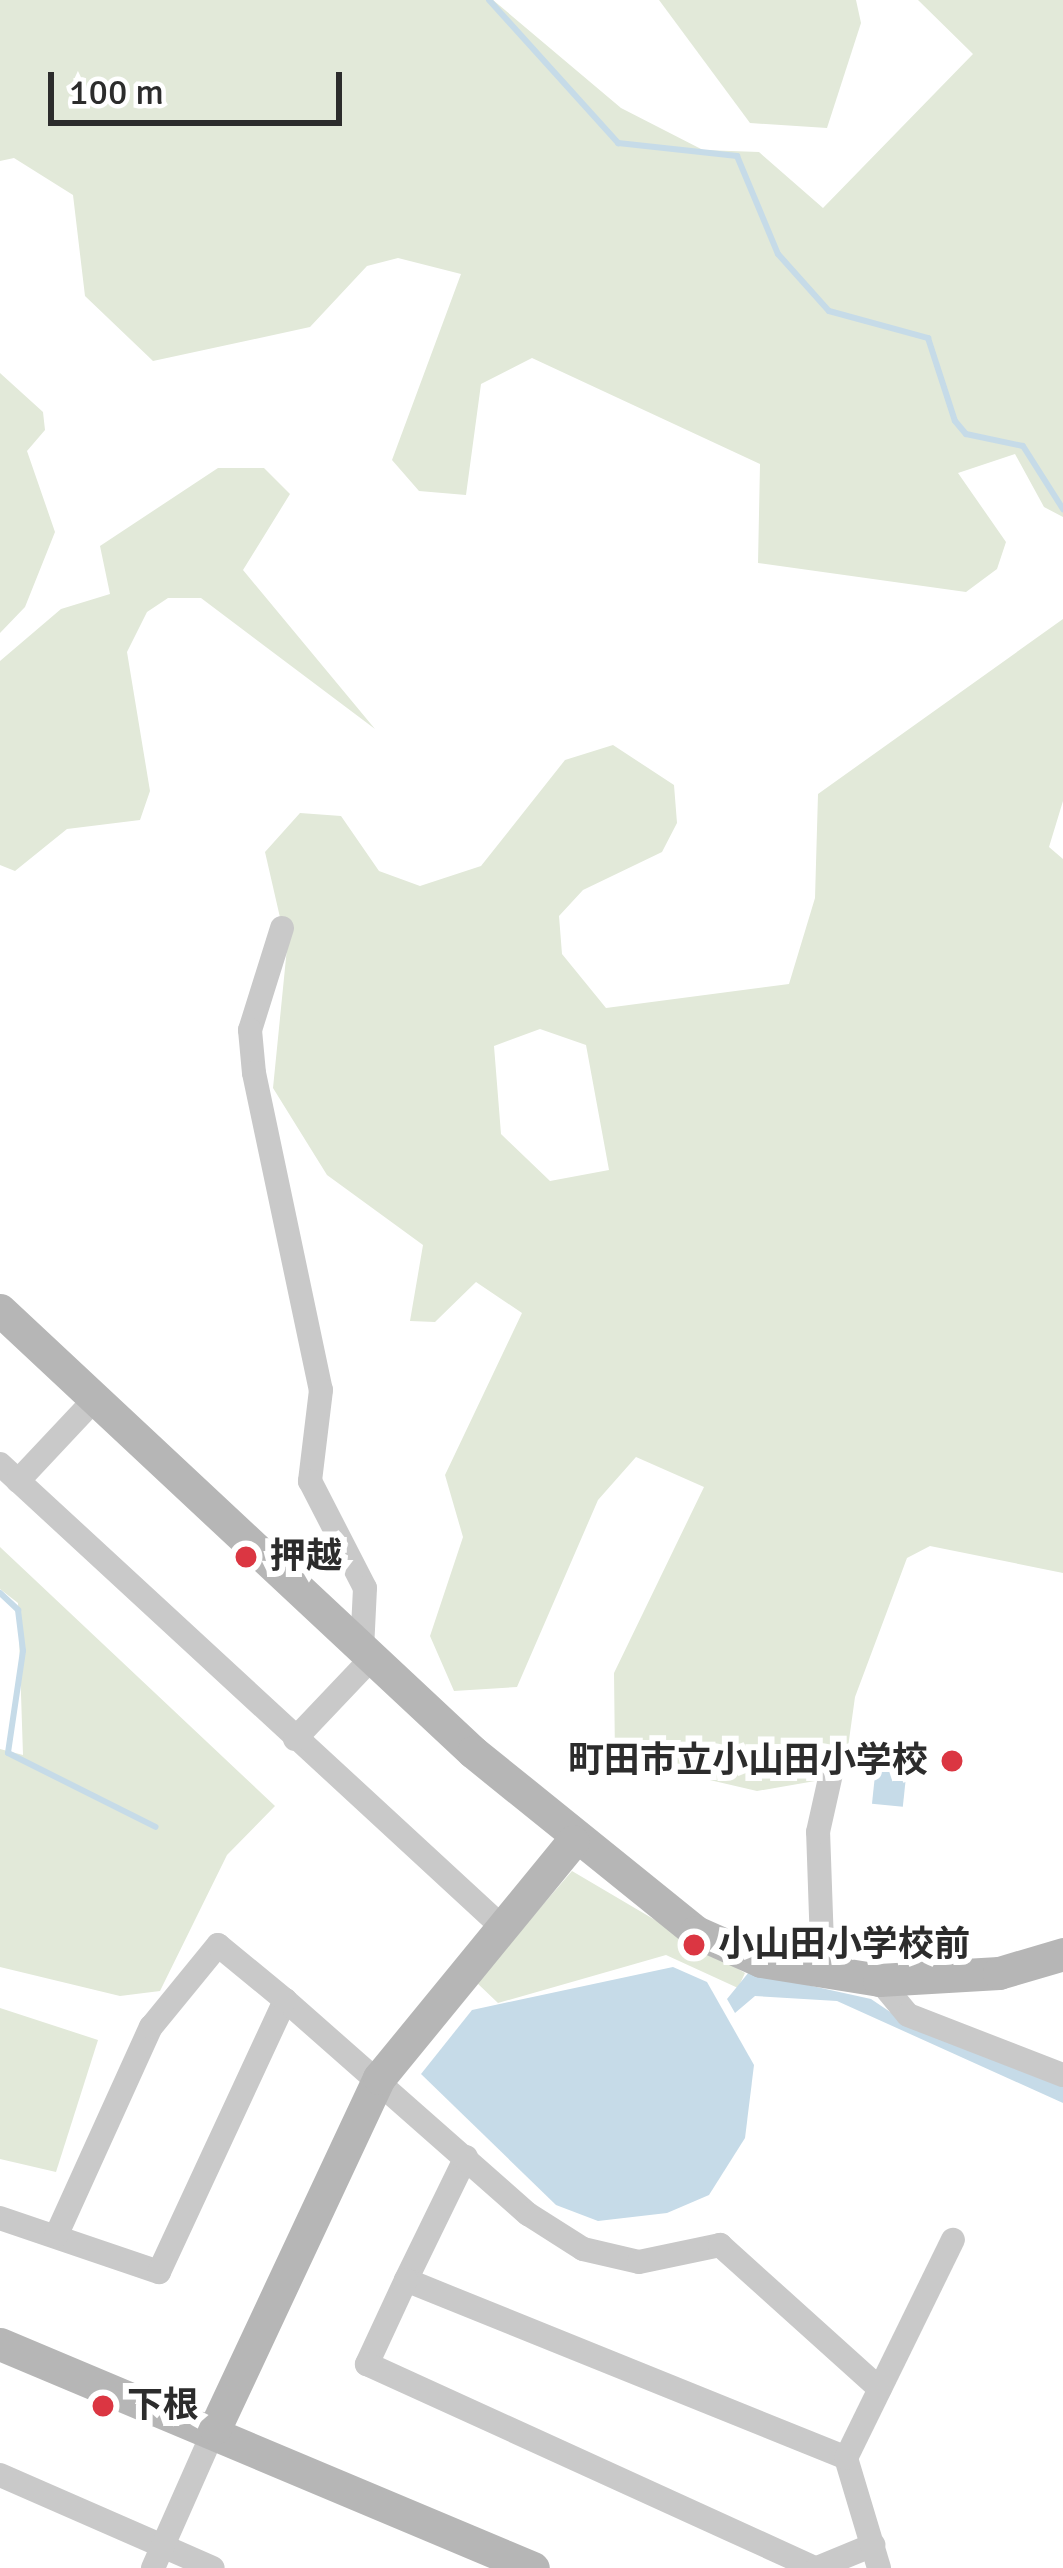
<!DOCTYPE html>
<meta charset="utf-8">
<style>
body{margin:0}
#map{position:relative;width:1063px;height:2568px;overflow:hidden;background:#fff;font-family:Signika,"Noto Sans JP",sans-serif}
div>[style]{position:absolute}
.green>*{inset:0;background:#e2e9d9}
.water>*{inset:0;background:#c6dbe8;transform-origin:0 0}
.stream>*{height:6px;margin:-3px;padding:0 3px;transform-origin:3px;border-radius:3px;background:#c6dbe8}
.street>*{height:24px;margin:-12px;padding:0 12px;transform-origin:12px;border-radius:12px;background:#c9c9c9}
.secondary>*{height:33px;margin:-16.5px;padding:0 16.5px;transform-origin:16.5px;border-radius:16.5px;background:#b6b6b6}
.dots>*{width:33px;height:33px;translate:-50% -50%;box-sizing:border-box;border:6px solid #fff;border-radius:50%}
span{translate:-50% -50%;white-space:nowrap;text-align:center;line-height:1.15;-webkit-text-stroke:12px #fff;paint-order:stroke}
.poi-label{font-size:36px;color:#2c2c2c;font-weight:700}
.left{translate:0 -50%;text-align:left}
.right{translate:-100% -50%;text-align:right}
.scale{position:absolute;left:48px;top:72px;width:294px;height:54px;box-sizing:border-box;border:6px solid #2c2c2c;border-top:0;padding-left:15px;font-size:36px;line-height:42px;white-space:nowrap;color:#2c2c2c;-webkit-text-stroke:9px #fff;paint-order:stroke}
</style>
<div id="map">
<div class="green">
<i style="clip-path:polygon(0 0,493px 0,621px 108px,703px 150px,759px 152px,823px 208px,973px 54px,918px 0,1063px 0,1063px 517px,1044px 507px,1015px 454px,958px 473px,1006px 542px,997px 569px,966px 592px,758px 563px,760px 464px,532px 358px,481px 384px,466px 495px,419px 491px,392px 460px,461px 274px,398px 258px,367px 266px,310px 327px,153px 361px,85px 296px,73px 195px,14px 158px,0 161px)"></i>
<i style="clip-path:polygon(659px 0,856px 0,861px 23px,827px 128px,750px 123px)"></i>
<i style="clip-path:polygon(0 373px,43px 412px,45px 430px,27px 451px,55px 532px,25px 607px,0 633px)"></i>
<i style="clip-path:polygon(218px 468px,264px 468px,290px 494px,243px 570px,375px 729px,201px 598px,168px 598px,147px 612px,127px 652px,150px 791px,140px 820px,67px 829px,15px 871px,0 865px,0 661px,61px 609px,110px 594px,100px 546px)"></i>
<i style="clip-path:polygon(evenodd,1063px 619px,1063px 801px,1049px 847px,1063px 859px,1063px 1573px,930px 1546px,907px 1558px,855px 1697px,844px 1776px,757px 1791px,615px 1758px,614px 1673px,704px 1487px,636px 1457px,598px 1500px,517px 1687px,454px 1691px,430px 1636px,463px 1537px,445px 1475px,522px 1313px,476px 1282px,435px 1322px,410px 1321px,423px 1245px,327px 1175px,273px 1088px,287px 948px,265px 852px,300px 813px,341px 816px,379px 871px,420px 886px,481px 866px,565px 760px,613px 745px,674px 785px,677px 823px,662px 852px,583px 890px,559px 916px,562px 954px,606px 1008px,789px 984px,815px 898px,818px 794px,1063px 619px,540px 1029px,586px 1045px,609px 1170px,550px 1181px,501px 1134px,494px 1046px,540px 1029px)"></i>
<i style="clip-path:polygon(0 1547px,275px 1806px,227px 1855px,160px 1991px,120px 1996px,0 1967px,0 1749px,23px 1755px,18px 1603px,0 1589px)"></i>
<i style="clip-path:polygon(572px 1871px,745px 1973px,738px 1988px,666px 1955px,498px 2003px,476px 1982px)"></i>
<i style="clip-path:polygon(0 2008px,98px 2040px,56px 2172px,0 2159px)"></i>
</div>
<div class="water">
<i style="left:879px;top:1737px;width:31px;height:67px;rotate:6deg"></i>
<i style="clip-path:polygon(673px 1967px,707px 1982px,754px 2065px,745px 2138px,709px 2195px,667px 2213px,598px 2221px,556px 2205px,421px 2074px,472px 2010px)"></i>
<i style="clip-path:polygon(749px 1972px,871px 1999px,911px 2026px,1063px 2081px,1063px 2103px,837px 2001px,755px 1996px,735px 2013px,727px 1999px)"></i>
</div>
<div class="stream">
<i style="left:489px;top:0;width:193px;rotate:47.9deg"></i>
<i style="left:618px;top:143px;width:120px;rotate:6.2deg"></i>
<i style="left:737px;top:156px;width:106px;rotate:67.3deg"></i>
<i style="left:778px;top:254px;width:76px;rotate:48.2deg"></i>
<i style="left:829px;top:311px;width:103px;rotate:15.3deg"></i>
<i style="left:928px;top:338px;width:87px;rotate:72deg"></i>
<i style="left:955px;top:421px;width:17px;rotate:50deg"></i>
<i style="left:966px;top:434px;width:58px;rotate:11.9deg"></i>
<i style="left:1023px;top:446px;width:75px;rotate:57.6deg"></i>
<i style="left:0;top:1593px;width:25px;rotate:43deg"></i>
<i style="left:18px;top:1610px;width:41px;rotate:83deg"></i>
<i style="left:23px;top:1651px;width:103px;rotate:98.4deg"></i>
<i style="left:8px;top:1753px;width:165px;rotate:26.6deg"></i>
</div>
<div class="street">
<i style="left:282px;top:928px;width:107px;rotate:107.4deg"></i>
<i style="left:250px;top:1030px;width:43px;rotate:84.7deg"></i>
<i style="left:254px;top:1073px;width:324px;rotate:78.1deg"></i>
<i style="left:321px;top:1390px;width:92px;rotate:96.9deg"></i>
<i style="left:310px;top:1481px;width:120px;rotate:62.8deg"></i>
<i style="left:365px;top:1588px;width:61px;rotate:92.8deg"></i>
<i style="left:0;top:1464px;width:682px;rotate:42.68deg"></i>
<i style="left:18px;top:1481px;width:112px;rotate:-46.8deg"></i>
<i style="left:295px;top:1739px;width:110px;rotate:-46.5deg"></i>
<i style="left:823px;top:1973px;width:141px;rotate:-92deg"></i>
<i style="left:818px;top:1832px;width:69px;rotate:-77.4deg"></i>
<i style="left:879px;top:1980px;width:45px;rotate:50.4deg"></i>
<i style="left:908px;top:2015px;width:166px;rotate:21.2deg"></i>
<i style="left:466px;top:2157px;width:137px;rotate:116deg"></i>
<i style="left:406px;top:2280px;width:475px;rotate:22deg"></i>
<i style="left:0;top:2218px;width:168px;rotate:18.8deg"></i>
<i style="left:159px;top:2272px;width:300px;rotate:-65.1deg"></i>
<i style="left:285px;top:2000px;width:324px;rotate:41.4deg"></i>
<i style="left:528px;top:2214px;width:65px;rotate:32.5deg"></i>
<i style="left:583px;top:2249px;width:57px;rotate:13.1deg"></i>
<i style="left:639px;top:2262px;width:83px;rotate:-11.9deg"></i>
<i style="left:720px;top:2245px;width:215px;rotate:42deg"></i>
<i style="left:56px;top:2236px;width:230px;rotate:-65.6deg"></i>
<i style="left:151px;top:2027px;width:106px;rotate:-50.7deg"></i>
<i style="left:218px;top:1945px;width:87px;rotate:39.4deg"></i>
<i style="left:406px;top:2280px;width:93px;rotate:114.9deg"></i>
<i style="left:367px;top:2364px;width:491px;rotate:24.5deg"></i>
<i style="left:0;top:2475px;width:232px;rotate:23.6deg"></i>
<i style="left:153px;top:2568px;width:153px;rotate:-66.1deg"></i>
<i style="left:817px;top:2568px;width:61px;rotate:-22.3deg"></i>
<i style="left:879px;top:2568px;width:115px;rotate:-106.7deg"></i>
<i style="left:846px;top:2458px;width:243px;rotate:-63.9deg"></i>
</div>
<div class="secondary">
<i style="left:0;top:1310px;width:647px;rotate:43.06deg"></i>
<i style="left:473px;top:1752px;width:287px;rotate:38.9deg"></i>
<i style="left:696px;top:1932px;width:71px;rotate:24deg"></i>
<i style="left:761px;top:1961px;width:120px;rotate:9.1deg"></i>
<i style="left:879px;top:1980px;width:120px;rotate:-3.3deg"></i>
<i style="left:999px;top:1973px;width:67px;rotate:-16.5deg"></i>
<i style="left:0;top:2344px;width:578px;rotate:22.8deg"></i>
<i style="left:215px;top:2428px;width:387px;rotate:-64.9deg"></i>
<i style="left:379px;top:2078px;width:306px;rotate:-50.7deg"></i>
</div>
<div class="dots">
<i style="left:246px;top:1557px;background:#db3642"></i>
<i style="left:952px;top:1761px;background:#db3642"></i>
<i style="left:694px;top:1945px;background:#db3642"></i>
<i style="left:103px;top:2406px;background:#db3642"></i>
</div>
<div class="poi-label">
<span class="left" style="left:270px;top:1557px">押越</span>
<span class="right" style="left:928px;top:1761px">町田市立小山田小学校</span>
<span class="left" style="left:718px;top:1945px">小山田小学校前</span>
<span class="left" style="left:127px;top:2406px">下根</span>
</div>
<div class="scale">100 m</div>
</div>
